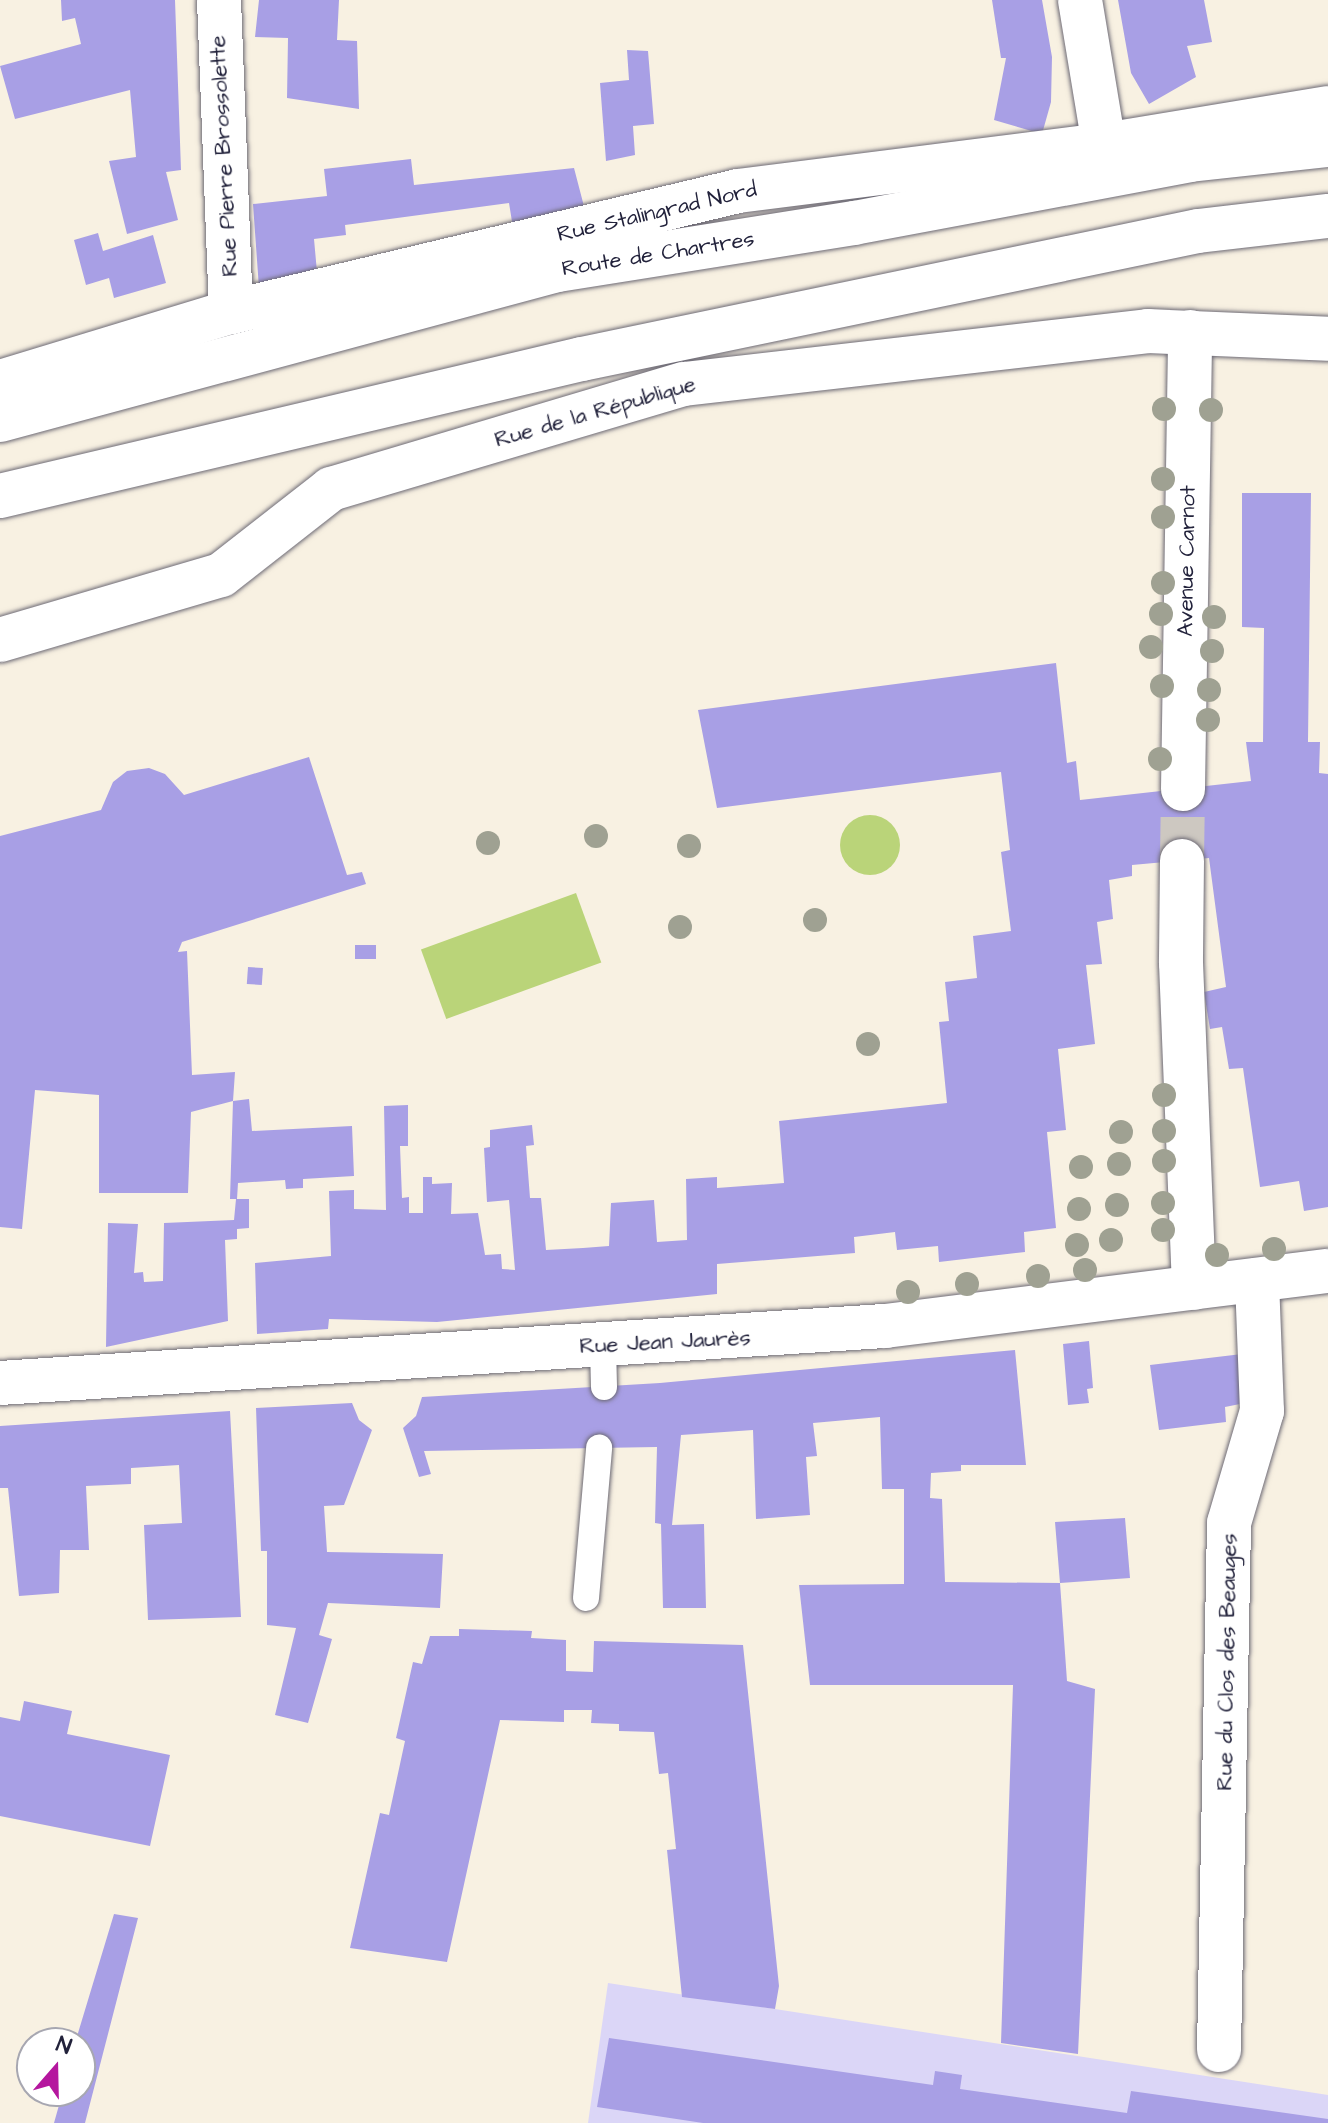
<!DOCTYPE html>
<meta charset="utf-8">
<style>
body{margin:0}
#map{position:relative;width:1328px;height:2123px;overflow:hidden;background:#f8f1e2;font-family:"Architects Daughter",sans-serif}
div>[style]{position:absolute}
.built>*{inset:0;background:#dbd6f7}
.green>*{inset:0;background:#bad479;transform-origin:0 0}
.round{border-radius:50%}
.building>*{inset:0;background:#a89fe5;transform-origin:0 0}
.street-tunnel>*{height:44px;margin-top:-22px;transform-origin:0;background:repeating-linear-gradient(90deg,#cdc8c1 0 44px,transparent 0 66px)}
.roads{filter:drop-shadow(0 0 2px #6d6a75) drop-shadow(0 0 2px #6d6a75)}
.lane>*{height:26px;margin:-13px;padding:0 13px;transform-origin:13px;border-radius:13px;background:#fff}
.street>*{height:44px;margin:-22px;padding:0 22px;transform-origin:22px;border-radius:22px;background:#fff}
.secondary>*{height:44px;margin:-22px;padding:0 22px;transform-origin:22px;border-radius:22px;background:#fff}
.primary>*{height:44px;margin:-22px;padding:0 22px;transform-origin:22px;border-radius:22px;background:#fff}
.trees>*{width:24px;height:24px;margin:-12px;border-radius:50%;background:#9fa192}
span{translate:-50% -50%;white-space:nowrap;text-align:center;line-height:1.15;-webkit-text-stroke:7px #fff;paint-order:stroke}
.street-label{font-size:22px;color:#22223b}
.north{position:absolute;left:16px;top:2027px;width:80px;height:80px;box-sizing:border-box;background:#fff;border:2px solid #a7a7b1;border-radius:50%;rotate:20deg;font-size:22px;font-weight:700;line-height:32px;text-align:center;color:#22223b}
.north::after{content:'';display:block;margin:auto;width:28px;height:36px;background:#b5179e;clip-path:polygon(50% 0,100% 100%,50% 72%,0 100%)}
</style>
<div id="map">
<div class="built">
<i style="clip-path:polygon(608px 1983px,1328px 2095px,1328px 2123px,588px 2123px)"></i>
</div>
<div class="green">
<i class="round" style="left:840px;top:815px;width:60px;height:60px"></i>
<i style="left:576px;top:893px;width:74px;height:165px;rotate:70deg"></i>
</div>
<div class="building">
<i style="clip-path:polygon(61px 0,175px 0,181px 170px,166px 172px,178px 220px,127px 234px,109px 161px,136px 157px,130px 90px,15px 119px,0 66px,81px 44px,75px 18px,62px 21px)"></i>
<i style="clip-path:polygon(259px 0,339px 0,337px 40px,357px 41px,359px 109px,287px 98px,288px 38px,255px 37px)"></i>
<i style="clip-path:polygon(992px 0,1042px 0,1052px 57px,1051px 102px,1042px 134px,994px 120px,1006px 58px,1001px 58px)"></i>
<i style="clip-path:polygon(1118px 0,1204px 0,1212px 42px,1187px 46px,1196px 77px,1149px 104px,1131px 73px)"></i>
<i style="clip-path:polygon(627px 50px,648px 51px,654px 124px,633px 126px,635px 155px,606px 161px,600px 83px,629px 80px)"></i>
<i style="clip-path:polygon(411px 159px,414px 185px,574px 168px,586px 214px,514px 234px,509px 203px,345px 225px,346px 235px,314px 239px,318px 283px,259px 288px,253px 204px,327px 196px,324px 169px)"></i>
<i style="clip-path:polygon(98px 233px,103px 251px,153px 235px,166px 283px,114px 298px,109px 278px,86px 285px,74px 240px)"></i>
<i style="clip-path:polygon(1242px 493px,1311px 493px,1308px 742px,1320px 742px,1319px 773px,1328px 774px,1328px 1207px,1304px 1211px,1299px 1181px,1260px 1187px,1243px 1068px,1229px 1069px,1222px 1027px,1210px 1029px,1204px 992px,1226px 987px,1209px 858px,1132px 865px,1132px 876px,1109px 880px,1113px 919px,1097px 922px,1102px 964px,1086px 965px,1095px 1044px,1058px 1049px,1066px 1130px,1047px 1132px,1056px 1228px,1024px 1232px,1025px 1252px,939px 1262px,938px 1246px,897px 1250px,895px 1232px,854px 1237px,855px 1253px,717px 1264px,717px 1294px,437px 1322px,329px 1319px,328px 1329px,257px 1334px,255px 1263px,331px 1256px,329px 1191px,354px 1190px,354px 1209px,386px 1210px,384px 1106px,408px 1105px,408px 1146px,400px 1146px,402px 1198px,409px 1197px,409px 1213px,423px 1213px,423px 1177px,432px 1177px,432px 1184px,452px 1183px,451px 1214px,478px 1213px,485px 1255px,501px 1254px,502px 1269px,515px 1270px,509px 1200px,487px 1202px,484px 1148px,490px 1147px,490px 1130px,532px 1125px,534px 1145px,526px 1146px,530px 1198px,541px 1198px,546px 1250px,583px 1248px,609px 1246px,611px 1203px,654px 1200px,657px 1242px,687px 1240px,686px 1179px,717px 1177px,717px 1188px,784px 1183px,779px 1121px,947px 1103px,939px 1022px,949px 1021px,945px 982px,977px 978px,973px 936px,1011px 931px,1001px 852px,1010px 850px,1001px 772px,717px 808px,698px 710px,1056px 663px,1067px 763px,1076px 761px,1080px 800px,1251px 781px,1246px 742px,1263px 742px,1264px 628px,1242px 627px)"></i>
<i style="clip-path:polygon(309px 757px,347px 875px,362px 872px,366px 884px,182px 942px,178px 952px,187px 951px,192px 1075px,235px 1072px,233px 1101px,191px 1112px,188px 1193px,99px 1193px,99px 1095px,35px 1090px,22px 1229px,0 1227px,0 836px,101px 810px,113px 782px,127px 771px,149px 768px,165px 774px,184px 795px)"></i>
<i style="left:355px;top:945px;width:21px;height:14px"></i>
<i style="left:248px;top:967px;width:15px;height:17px;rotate:4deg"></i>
<i style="clip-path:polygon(249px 1099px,252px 1131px,352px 1126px,354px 1176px,303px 1179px,303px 1188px,286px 1189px,285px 1180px,238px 1183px,237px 1199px,249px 1199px,249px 1228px,237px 1229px,237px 1239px,225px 1240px,228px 1321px,106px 1347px,108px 1223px,138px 1224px,134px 1273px,143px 1272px,144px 1282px,163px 1281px,164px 1223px,234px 1220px,236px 1199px,230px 1199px,233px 1101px)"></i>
<i style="clip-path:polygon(1089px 1341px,1093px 1388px,1087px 1389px,1089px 1403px,1068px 1405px,1063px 1344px)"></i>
<i style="clip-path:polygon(1015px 1350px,1026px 1465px,961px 1465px,961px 1471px,931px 1473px,930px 1498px,942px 1499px,945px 1582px,1060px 1583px,1055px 1522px,1125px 1518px,1130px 1578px,1060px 1583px,1067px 1681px,1095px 1689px,1078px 2054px,1001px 2043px,1013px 1685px,810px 1685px,799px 1585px,904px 1584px,904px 1489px,882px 1489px,880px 1417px,813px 1423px,817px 1456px,806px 1457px,810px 1515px,756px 1519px,753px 1430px,681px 1435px,672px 1525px,704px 1524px,706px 1608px,663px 1608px,661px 1524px,655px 1523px,657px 1447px,424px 1451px,431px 1474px,419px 1477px,403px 1428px,416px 1416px,422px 1397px,660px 1383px)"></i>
<i style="clip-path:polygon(1242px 1354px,1245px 1403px,1225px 1407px,1226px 1422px,1159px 1430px,1150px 1365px)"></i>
<i style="clip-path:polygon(352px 1403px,359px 1420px,372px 1430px,344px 1505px,324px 1506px,327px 1552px,443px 1554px,440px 1608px,328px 1603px,319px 1635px,332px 1639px,308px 1723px,275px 1715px,296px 1628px,267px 1625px,267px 1551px,261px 1551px,256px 1408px)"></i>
<i style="clip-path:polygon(230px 1411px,241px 1617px,148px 1620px,144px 1525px,182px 1523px,179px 1465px,131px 1468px,131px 1484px,86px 1486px,89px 1550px,60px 1550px,59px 1593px,19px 1596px,8px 1488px,0 1488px,0 1426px)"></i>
<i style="clip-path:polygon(459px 1629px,532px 1631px,531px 1638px,566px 1640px,566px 1671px,593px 1672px,594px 1641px,743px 1645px,779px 1986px,775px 2009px,682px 1997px,667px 1850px,676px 1849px,668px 1773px,659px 1774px,654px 1732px,619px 1731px,619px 1724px,591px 1723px,592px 1710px,564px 1710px,564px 1722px,500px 1720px,447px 1962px,350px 1948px,380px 1813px,389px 1815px,405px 1741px,396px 1738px,413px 1662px,422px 1664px,430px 1636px,459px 1636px)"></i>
<i style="clip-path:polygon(24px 1701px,72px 1711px,67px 1734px,170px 1755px,150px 1846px,0 1816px,0 1717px,20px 1721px)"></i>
<i style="clip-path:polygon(114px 1914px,138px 1918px,85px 2123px,54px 2123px,63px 2091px,80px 2091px,80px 2043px,75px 2043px)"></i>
<i style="clip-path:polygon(609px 2038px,933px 2085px,935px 2071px,962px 2075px,960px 2089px,1127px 2113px,1131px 2091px,1328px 2119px,1328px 2123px,703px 2123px,597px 2107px)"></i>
</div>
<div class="street-tunnel">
<i style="left:1182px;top:861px;width:72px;rotate:-89.2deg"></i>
</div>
<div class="roads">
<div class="lane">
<i style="left:603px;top:1346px;width:41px;rotate:88.6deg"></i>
<i style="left:586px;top:1598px;width:151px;rotate:-85deg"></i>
</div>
<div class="street">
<i style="left:219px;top:0;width:312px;rotate:87.8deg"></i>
<i style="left:1080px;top:0;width:147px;rotate:80.6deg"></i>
<i style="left:0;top:382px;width:241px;rotate:-16.9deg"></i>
<i style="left:231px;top:312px;width:521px;rotate:-13.42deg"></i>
<i style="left:738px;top:191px;width:369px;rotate:-7.2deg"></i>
<i style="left:1104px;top:145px;width:227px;rotate:-9.4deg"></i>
<i style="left:0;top:640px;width:230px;rotate:-16.4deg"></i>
<i style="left:221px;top:575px;width:140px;rotate:-38deg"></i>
<i style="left:331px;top:489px;width:368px;rotate:-16.6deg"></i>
<i style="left:684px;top:384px;width:467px;rotate:-6.5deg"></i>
<i style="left:1148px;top:331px;width:180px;rotate:2.5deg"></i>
<i style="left:1183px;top:789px;width:457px;rotate:-89.1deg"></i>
<i style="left:1182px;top:861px;width:102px;rotate:90.6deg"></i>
<i style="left:1181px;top:963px;width:325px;rotate:87.7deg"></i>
<i style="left:1219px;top:2050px;width:527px;rotate:-88.91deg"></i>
<i style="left:1229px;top:1523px;width:117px;rotate:-73.6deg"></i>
<i style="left:1262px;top:1411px;width:131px;rotate:-92.2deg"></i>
</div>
<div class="secondary">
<i style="left:0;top:1383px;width:887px;rotate:-3.69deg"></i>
<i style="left:885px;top:1326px;width:446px;rotate:-7.1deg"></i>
</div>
<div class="primary">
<i style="left:0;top:420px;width:577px;rotate:-15.07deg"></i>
<i style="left:557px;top:270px;width:301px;rotate:-9deg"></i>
<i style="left:854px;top:223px;width:342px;rotate:-10.6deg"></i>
<i style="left:1190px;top:160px;width:139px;rotate:-6.2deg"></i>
<i style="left:0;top:496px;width:598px;rotate:-13.25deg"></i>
<i style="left:582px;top:359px;width:629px;rotate:-11.74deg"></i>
<i style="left:1198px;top:231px;width:131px;rotate:-6.6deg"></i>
</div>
</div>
<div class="trees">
<i style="left:1164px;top:409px"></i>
<i style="left:1211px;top:410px"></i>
<i style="left:1163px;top:479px"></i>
<i style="left:1163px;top:517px"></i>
<i style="left:1163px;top:583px"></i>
<i style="left:1161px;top:614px"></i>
<i style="left:1214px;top:617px"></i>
<i style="left:1151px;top:647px"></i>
<i style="left:1212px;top:651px"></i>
<i style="left:1162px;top:686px"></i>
<i style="left:1209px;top:690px"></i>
<i style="left:1208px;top:720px"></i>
<i style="left:1160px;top:759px"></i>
<i style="left:596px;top:836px"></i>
<i style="left:488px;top:843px"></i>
<i style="left:689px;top:846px"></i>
<i style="left:815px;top:920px"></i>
<i style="left:680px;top:927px"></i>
<i style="left:868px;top:1044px"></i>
<i style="left:1164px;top:1095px"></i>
<i style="left:1164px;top:1131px"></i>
<i style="left:1121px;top:1132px"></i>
<i style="left:1164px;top:1161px"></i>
<i style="left:1119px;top:1164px"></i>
<i style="left:1081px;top:1167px"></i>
<i style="left:1163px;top:1203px"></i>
<i style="left:1117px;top:1205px"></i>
<i style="left:1079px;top:1209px"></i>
<i style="left:1163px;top:1230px"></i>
<i style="left:1111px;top:1240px"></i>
<i style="left:1077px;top:1245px"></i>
<i style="left:1274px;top:1249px"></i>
<i style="left:1217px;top:1255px"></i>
<i style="left:1085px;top:1270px"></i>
<i style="left:1038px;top:1276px"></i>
<i style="left:967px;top:1284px"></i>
<i style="left:908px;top:1292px"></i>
</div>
<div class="street-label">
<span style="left:224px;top:156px;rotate:-93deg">Rue Pierre Brossolette</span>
<span style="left:657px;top:212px;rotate:-13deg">Rue Stalingrad Nord</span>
<span style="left:658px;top:254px;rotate:-9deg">Route de Chartres</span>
<span style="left:595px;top:412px;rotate:-16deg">Rue de la République</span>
<span style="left:1187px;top:561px;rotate:-89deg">Avenue Carnot</span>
<span style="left:665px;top:1342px;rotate:-3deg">Rue Jean Jaurès</span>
<span style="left:1227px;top:1662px;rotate:-89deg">Rue du Clos des Beauges</span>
</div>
<div class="north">N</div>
</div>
